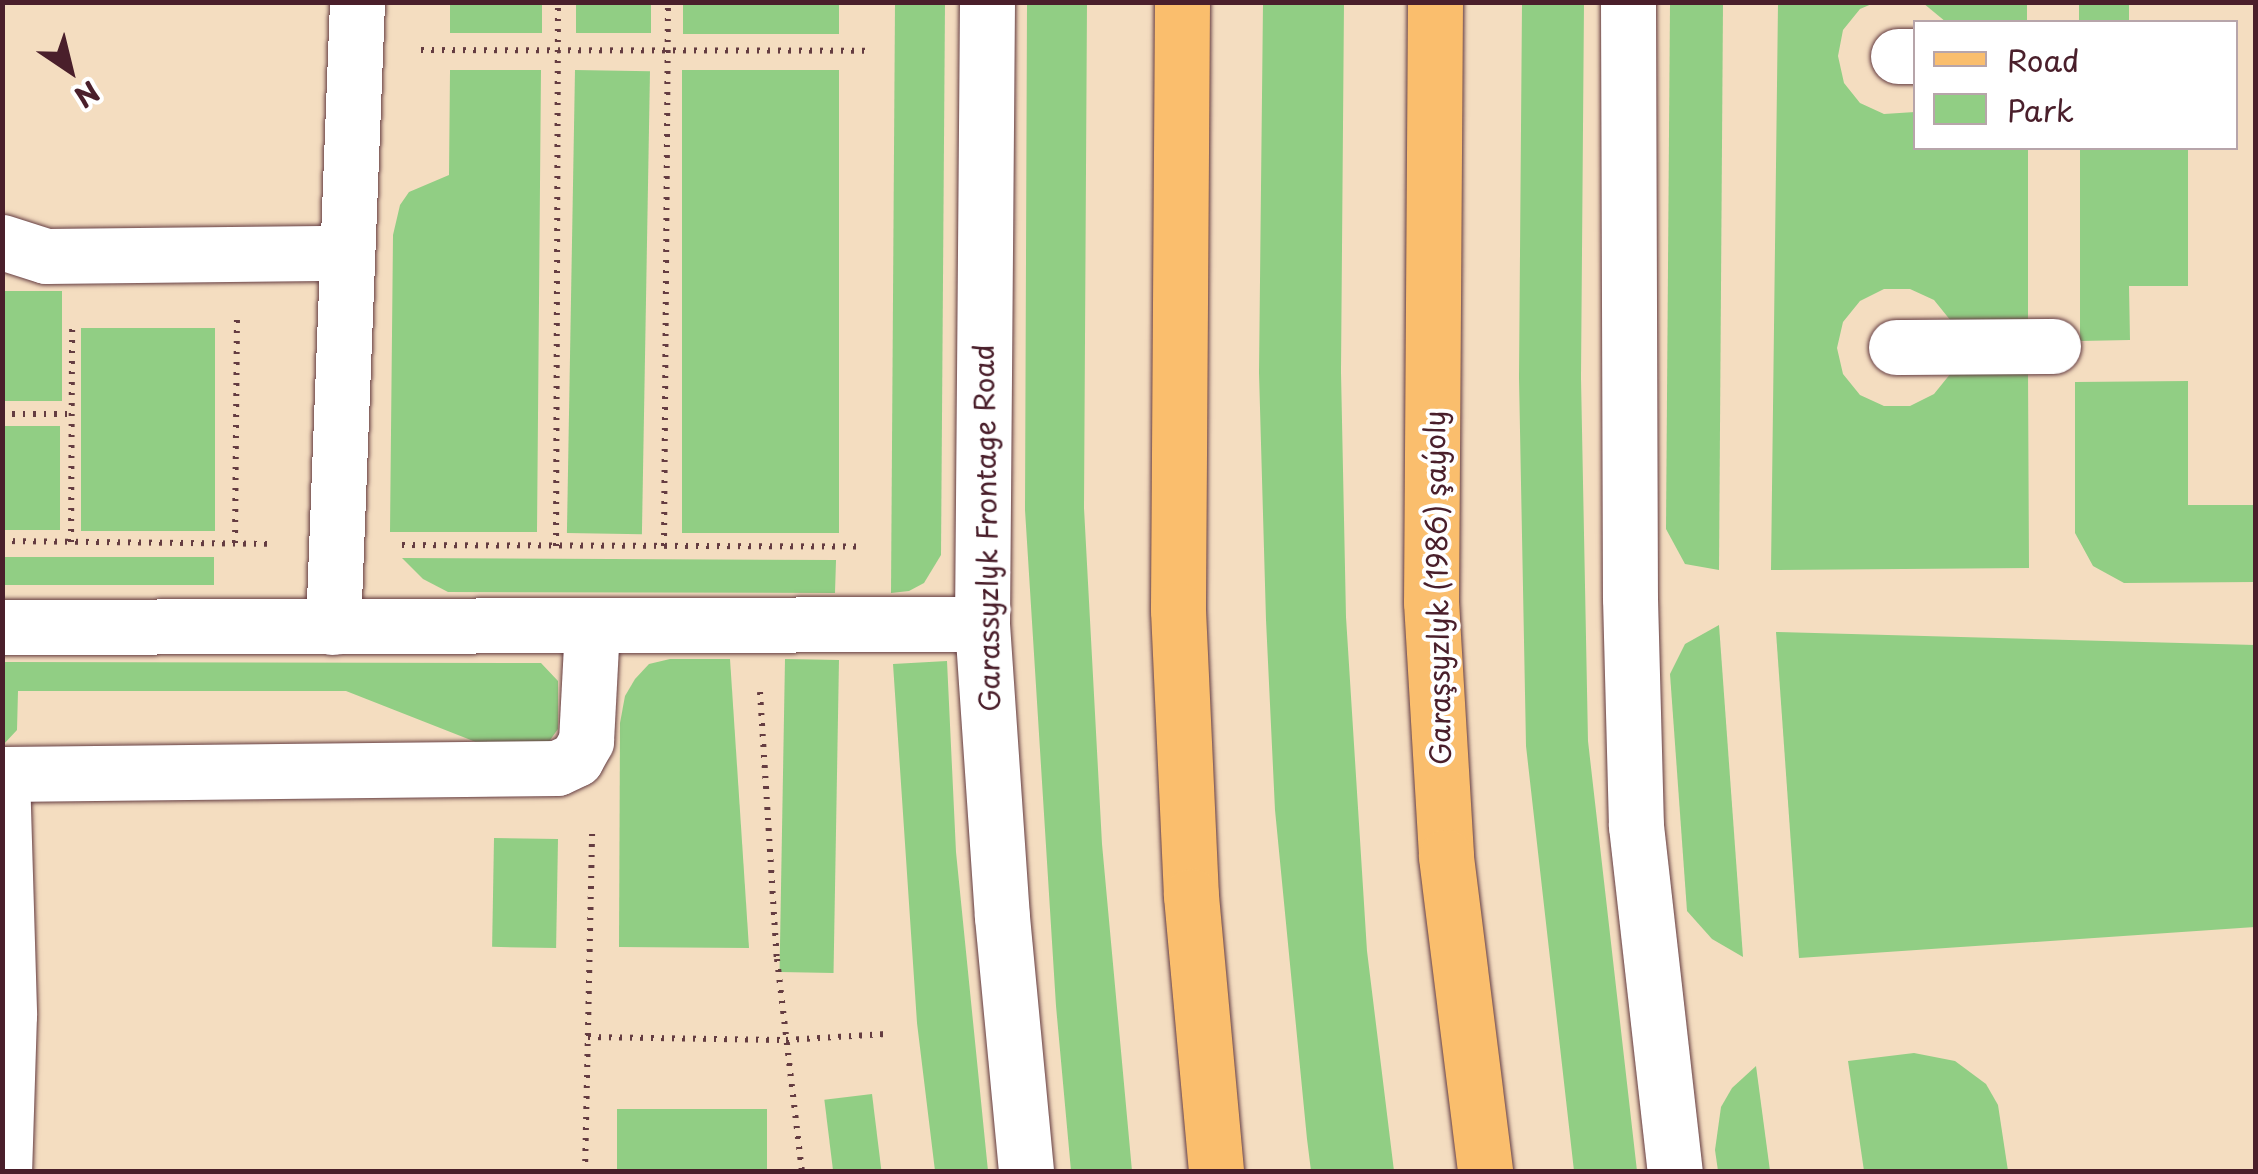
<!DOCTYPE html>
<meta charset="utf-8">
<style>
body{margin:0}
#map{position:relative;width:2258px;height:1174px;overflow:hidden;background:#f4ddc0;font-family:"Playpen Sans",sans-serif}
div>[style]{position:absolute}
.green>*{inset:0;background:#91ce84;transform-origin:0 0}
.path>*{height:6px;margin-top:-3px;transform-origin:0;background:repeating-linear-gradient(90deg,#643c41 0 2.5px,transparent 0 10.5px)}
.roads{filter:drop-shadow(0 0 2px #643c41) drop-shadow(0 0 2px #643c41)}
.minor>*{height:55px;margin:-27.5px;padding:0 27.5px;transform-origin:27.5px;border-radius:27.5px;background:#fff}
.major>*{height:55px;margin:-27.5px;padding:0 27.5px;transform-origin:27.5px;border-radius:27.5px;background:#fabe6d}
span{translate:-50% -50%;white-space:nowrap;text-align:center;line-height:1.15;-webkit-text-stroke:8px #fff;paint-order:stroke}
.street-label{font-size:28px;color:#4a1f2b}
.frame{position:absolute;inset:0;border:5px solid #4a1f2b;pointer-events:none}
.legend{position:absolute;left:1913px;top:20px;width:325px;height:130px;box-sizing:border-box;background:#fff;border:2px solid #b7a5aa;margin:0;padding:12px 18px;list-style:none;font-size:30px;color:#4a1f2b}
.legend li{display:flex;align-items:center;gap:20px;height:50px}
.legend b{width:50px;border:2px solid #b7a5aa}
.north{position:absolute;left:20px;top:20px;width:100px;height:100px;-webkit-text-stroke:8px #fff;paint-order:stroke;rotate:145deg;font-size:28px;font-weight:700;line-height:40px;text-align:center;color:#4a1f2b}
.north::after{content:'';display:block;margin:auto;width:35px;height:45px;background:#4a1f2b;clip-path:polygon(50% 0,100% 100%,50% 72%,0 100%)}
</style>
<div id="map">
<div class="green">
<i style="left:450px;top:3px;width:92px;height:30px"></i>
<i style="left:576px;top:3px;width:75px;height:30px"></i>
<i style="left:683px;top:3px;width:156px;height:31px"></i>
<i style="clip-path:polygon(895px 3px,945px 3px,941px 555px,924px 583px,909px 591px,891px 593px)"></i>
<i style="clip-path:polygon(1027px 3px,1087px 3px,1084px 508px,1102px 844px,1132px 1171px,1071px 1171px,1056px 1006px,1025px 510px)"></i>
<i style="clip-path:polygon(1263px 3px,1344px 3px,1341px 372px,1346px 617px,1367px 951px,1394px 1171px,1311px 1171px,1307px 1139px,1275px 810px,1266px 620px,1259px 373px)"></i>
<i style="clip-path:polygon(1522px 3px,1584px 3px,1581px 378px,1588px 741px,1637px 1171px,1574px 1171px,1526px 746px,1519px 378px)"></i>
<i style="clip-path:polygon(1670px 3px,1723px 3px,1719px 570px,1685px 564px,1666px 529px)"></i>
<i style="clip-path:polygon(1778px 3px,1874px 3px,1860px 9px,1843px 30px,1838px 56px,1844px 83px,1860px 103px,1884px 114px,1915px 112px,1916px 148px,2028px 148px,2028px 326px,1951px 321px,1934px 300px,1910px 289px,1884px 289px,1860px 301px,1843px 322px,1837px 348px,1843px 374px,1860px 395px,1884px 406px,1910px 406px,1934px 394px,1951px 373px,2028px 370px,2029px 568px,1771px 570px)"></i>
<i style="clip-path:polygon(1923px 3px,2027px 3px,2027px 22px,1946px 22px)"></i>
<i style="left:2079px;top:3px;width:50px;height:19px"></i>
<i style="clip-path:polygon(450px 70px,541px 70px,537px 532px,390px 532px,393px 235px,400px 205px,409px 192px,449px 175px)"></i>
<i style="left:575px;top:70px;width:75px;height:463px;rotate:1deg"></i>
<i style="left:682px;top:70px;width:157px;height:463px"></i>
<i style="clip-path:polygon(2080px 148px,2188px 148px,2188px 286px,2129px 286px,2130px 340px,2080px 341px)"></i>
<i style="left:3px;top:291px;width:59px;height:110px"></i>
<i style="left:81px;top:328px;width:134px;height:203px"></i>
<i style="clip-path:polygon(2188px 381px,2188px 505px,2255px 505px,2255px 582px,2124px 583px,2093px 566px,2075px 533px,2075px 382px)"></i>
<i style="left:3px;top:426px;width:57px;height:104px"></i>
<i style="left:3px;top:557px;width:211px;height:28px"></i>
<i style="clip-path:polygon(402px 558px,836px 560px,835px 593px,448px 592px,423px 579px)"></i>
<i style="clip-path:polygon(1719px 625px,1743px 957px,1712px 939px,1687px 911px,1670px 674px,1685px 644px)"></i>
<i style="clip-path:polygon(1776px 632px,2255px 645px,2255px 927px,1799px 958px)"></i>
<i style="clip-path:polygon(670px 659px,730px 659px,749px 948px,619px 947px,620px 723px,625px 696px,635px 679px,649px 664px)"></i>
<i style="left:785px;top:659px;width:54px;height:313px;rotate:1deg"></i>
<i style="clip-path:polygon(947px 661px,956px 852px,988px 1171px,935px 1171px,917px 1023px,893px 664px)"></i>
<i style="clip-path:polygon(2px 662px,541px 663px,558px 681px,558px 729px,548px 743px,486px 746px,346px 691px,18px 691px,17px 730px,3px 745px)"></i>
<i style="left:558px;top:839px;width:109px;height:64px;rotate:91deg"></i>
<i style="clip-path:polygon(1914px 1053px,1955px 1061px,1986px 1084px,1998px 1105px,2008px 1171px,1864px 1171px,1848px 1061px)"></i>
<i style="clip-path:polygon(1756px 1066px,1770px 1171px,1718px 1171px,1715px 1150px,1721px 1107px,1732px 1088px)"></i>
<i style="left:872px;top:1094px;width:78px;height:48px;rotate:83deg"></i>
<i style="left:617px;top:1109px;width:150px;height:62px"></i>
</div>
<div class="path">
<i style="left:421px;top:50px;width:445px;rotate:0.1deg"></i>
<i style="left:2px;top:414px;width:70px"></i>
<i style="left:2px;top:541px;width:268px;rotate:0.6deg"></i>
<i style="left:71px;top:542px;width:220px;rotate:-89.7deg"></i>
<i style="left:235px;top:543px;width:223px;rotate:-89.5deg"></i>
<i style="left:402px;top:545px;width:459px;rotate:0.2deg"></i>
<i style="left:556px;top:546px;width:544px;rotate:-89.79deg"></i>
<i style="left:664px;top:546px;width:544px;rotate:-89.58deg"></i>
<i style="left:760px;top:692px;width:268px;rotate:86.4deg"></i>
<i style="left:777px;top:959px;width:214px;rotate:83.3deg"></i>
<i style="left:588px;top:1037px;width:198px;rotate:0.9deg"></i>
<i style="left:786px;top:1040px;width:100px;rotate:-3.4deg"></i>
<i style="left:585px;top:1172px;width:344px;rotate:-88.8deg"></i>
</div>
<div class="roads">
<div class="minor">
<i style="left:987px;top:2px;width:622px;rotate:90.46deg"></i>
<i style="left:982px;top:624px;width:294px;rotate:86.1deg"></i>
<i style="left:1002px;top:917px;width:256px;rotate:84.6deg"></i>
<i style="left:1628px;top:2px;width:596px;rotate:89.81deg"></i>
<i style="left:1630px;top:598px;width:228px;rotate:88.5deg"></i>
<i style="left:1636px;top:826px;width:348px;rotate:83.6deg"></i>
<i style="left:1898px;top:56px;width:18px"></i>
<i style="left:2px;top:242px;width:46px;rotate:17.7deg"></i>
<i style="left:46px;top:256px;width:299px;rotate:-0.6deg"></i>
<i style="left:1896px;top:347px;width:157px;rotate:-0.4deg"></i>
<i style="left:2px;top:627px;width:980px;rotate:-0.18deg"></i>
<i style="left:333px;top:627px;width:625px;rotate:-87.8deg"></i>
<i style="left:2px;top:774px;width:241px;rotate:88.3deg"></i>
<i style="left:9px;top:1015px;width:157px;rotate:91.8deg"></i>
<i style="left:4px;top:774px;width:553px;rotate:-0.62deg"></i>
<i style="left:557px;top:768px;width:21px;rotate:-25deg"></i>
<i style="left:576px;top:759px;width:21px;rotate:-61deg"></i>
<i style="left:586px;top:741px;width:114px;rotate:-87deg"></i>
</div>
<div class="major">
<i style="left:1182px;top:2px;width:608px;rotate:90.38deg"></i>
<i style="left:1178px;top:610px;width:286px;rotate:87.4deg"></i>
<i style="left:1191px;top:896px;width:277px;rotate:84.8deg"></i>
<i style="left:1435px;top:2px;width:600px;rotate:90.38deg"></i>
<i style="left:1431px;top:602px;width:255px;rotate:86.6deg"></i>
<i style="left:1446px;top:857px;width:317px;rotate:82.9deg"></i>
</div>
</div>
<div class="street-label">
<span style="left:986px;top:528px;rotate:-91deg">Garassyzlyk Frontage Road</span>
<span style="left:1437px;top:588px;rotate:-91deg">Garaşsyzlyk (1986) şaýoly</span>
</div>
<div class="frame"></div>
<ul class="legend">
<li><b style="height:12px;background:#fabe6d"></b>Road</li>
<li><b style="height:28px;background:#91ce84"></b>Park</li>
</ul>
<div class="north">N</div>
</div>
